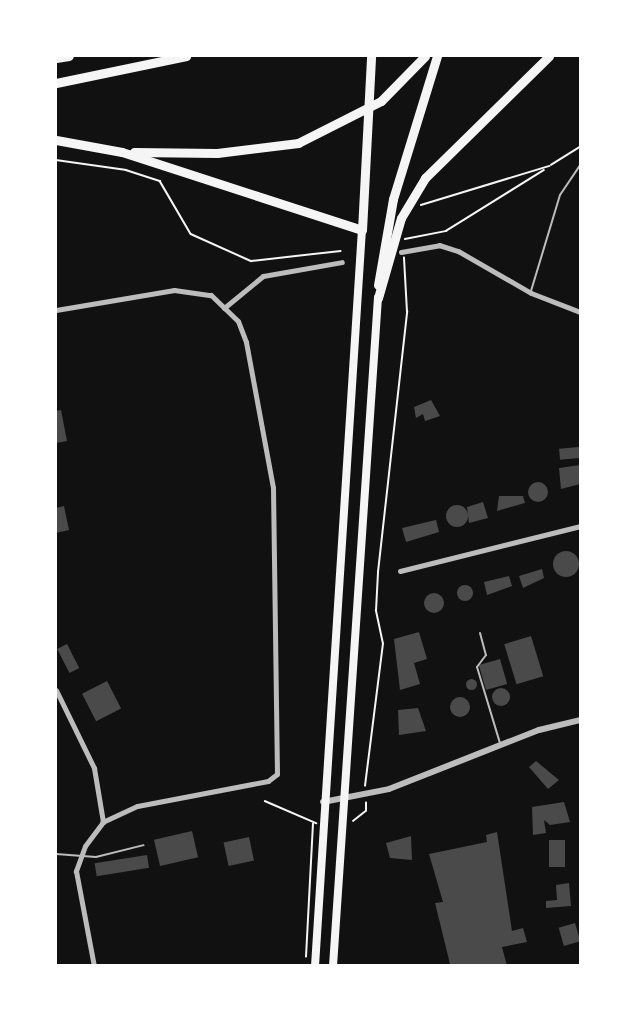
<!DOCTYPE html>
<style>
body{margin:0}
#map{position:relative;width:636px;height:1021px;overflow:hidden;background:#111;font-family:Lato,sans-serif}
div>[style]{position:absolute}
.building>*{inset:0;background:#4a4a4a;transform-origin:0 0}
.round{border-radius:50%}
.path>*{height:1.5px;margin:-0.75px;padding:0 0.75px;transform-origin:0.75px;border-radius:0.75px;background:#f5f5f5}
.service>*{height:2px;margin:-1px;padding:0 1px;transform-origin:1px;border-radius:1px;background:#bcbcbc}
.minor>*{height:5px;margin:-2.5px;padding:0 2.5px;transform-origin:2.5px;border-radius:2.5px;background:#bcbcbc}
.tertiary>*{height:6px;margin:-3px;padding:0 3px;transform-origin:3px;border-radius:3px;background:#bcbcbc}
.primary>*{height:8px;margin:-4px;padding:0 4px;transform-origin:4px;border-radius:4px;background:#f5f5f5}
.motorway>*{height:9px;margin:-4.5px;padding:0 4.5px;transform-origin:4.5px;border-radius:4.5px;background:#f5f5f5}
span{translate:-50% -50%;white-space:nowrap;text-align:center;line-height:1.15;-webkit-text-stroke:6px #fff;paint-order:stroke}
.frame{position:absolute;inset:0;border:57px solid #fff;pointer-events:none}
</style>
<div id="map">
<div class="building">
<i style="clip-path:polygon(431px 400px,440px 416px,425px 421px,423px 414px,416px 418px,414px 407px)"></i>
<i style="clip-path:polygon(61px 410px,67px 441px,56px 443px,56px 411px)"></i>
<i style="left:579px;top:447px;width:11px;height:20px;rotate:85deg"></i>
<i style="clip-path:polygon(580px 465px,580px 484px,561px 489px,559px 468px)"></i>
<i class="round" style="left:528px;top:482px;width:20px;height:20px"></i>
<i style="clip-path:polygon(499px 496px,523px 496px,525px 503px,497px 511px)"></i>
<i style="clip-path:polygon(483px 502px,488px 518px,469px 523px,467px 507px)"></i>
<i class="round" style="left:446px;top:505px;width:22px;height:22px"></i>
<i style="clip-path:polygon(64px 506px,69px 530px,56px 533px,56px 508px)"></i>
<i style="clip-path:polygon(436px 520px,439px 532px,406px 542px,402px 528px)"></i>
<i class="round" style="left:553px;top:551px;width:26px;height:26px"></i>
<i style="clip-path:polygon(542px 569px,544px 578px,523px 588px,519px 576px)"></i>
<i style="clip-path:polygon(509px 576px,512px 586px,487px 595px,484px 582px)"></i>
<i class="round" style="left:457px;top:585px;width:16px;height:16px"></i>
<i class="round" style="left:424px;top:593px;width:20px;height:20px"></i>
<i style="clip-path:polygon(419px 632px,427px 659px,414px 663px,420px 684px,400px 690px,394px 639px)"></i>
<i style="left:531px;top:636px;width:42px;height:28px;rotate:73deg"></i>
<i style="left:67px;top:644px;width:27px;height:11px;rotate:63deg"></i>
<i style="left:500px;top:659px;width:26px;height:22px;rotate:74deg"></i>
<i class="round" style="left:465.5px;top:678.5px;width:11px;height:11px"></i>
<i style="left:107px;top:681px;width:31px;height:28px;rotate:63deg"></i>
<i class="round" style="left:492px;top:688px;width:18px;height:18px"></i>
<i class="round" style="left:450px;top:697px;width:20px;height:20px"></i>
<i style="clip-path:polygon(418px 708px,426px 731px,399px 735px,398px 710px)"></i>
<i style="clip-path:polygon(536px 761px,559px 780px,548px 789px,529px 767px)"></i>
<i style="clip-path:polygon(564px 802px,570px 822px,550px 825px,544px 820px,546px 833px,533px 835px,532px 807px)"></i>
<i style="left:192px;top:831px;width:27px;height:39px;rotate:77deg"></i>
<i style="clip-path:polygon(497px 832px,512px 931px,523px 928px,527px 942px,502px 947px,507px 966px,450px 964px,435px 903px,443px 902px,429px 854px,487px 842px,486px 835px)"></i>
<i style="clip-path:polygon(411px 836px,412px 860px,390px 858px,386px 843px)"></i>
<i style="left:249px;top:837px;width:24px;height:26px;rotate:78deg"></i>
<i style="left:565px;top:840px;width:27px;height:16px;rotate:90deg"></i>
<i style="left:147px;top:855px;width:13px;height:53px;rotate:81deg"></i>
<i style="clip-path:polygon(569px 883px,571px 906px,546px 908px,546px 901px,557px 900px,556px 885px)"></i>
<i style="left:575px;top:923px;width:19px;height:17px;rotate:74deg"></i>
</div>
<div class="path">
<i style="left:56px;top:160px;width:71px;rotate:8.1deg"></i>
<i style="left:126px;top:170px;width:36px;rotate:18deg"></i>
<i style="left:160px;top:181px;width:61px;rotate:59.7deg"></i>
<i style="left:191px;top:234px;width:66px;rotate:24.2deg"></i>
<i style="left:251px;top:261px;width:90px;rotate:-6.4deg"></i>
<i style="left:551px;top:165px;width:34px;rotate:-32deg"></i>
<i style="left:421px;top:205px;width:134px;rotate:-16.9deg"></i>
<i style="left:405px;top:239px;width:42px;rotate:-11deg"></i>
<i style="left:446px;top:231px;width:115px;rotate:-31.9deg"></i>
<i style="left:365px;top:786px;width:143px;rotate:-82.8deg"></i>
<i style="left:383px;top:644px;width:34px;rotate:-102deg"></i>
<i style="left:376px;top:611px;width:39px;rotate:-87deg"></i>
<i style="left:378px;top:572px;width:262px;rotate:-83.6deg"></i>
<i style="left:407px;top:312px;width:54px;rotate:-93.2deg"></i>
<i style="left:265px;top:801px;width:56px;rotate:23.3deg"></i>
<i style="left:353px;top:821px;width:16px;rotate:-38deg"></i>
<i style="left:366px;top:811px;width:8px;rotate:-90deg"></i>
<i style="left:306px;top:957px;width:133px;rotate:-87deg"></i>
</div>
<div class="service">
<i style="left:531px;top:291px;width:100px;rotate:-73.2deg"></i>
<i style="left:560px;top:195px;width:36px;rotate:-56deg"></i>
<i style="left:480px;top:633px;width:23px;rotate:75deg"></i>
<i style="left:486px;top:655px;width:15px;rotate:127deg"></i>
<i style="left:477px;top:667px;width:79px;rotate:73.2deg"></i>
<i style="left:56px;top:854px;width:40px;rotate:4.3deg"></i>
<i style="left:96px;top:857px;width:49px;rotate:-14deg"></i>
</div>
<div class="minor">
<i style="left:401px;top:252px;width:39px;rotate:-10deg"></i>
<i style="left:439px;top:245px;width:20px;rotate:18deg"></i>
<i style="left:458px;top:251px;width:84px;rotate:29.9deg"></i>
<i style="left:531px;top:293px;width:53px;rotate:21.2deg"></i>
<i style="left:224px;top:308px;width:50px;rotate:-39.4deg"></i>
<i style="left:263px;top:276px;width:80px;rotate:-10deg"></i>
<i style="left:56px;top:310px;width:120px;rotate:-9.6deg"></i>
<i style="left:174px;top:290px;width:37px;rotate:8deg"></i>
<i style="left:211px;top:295px;width:37px;rotate:44deg"></i>
<i style="left:238px;top:321px;width:22px;rotate:69deg"></i>
<i style="left:246px;top:342px;width:148px;rotate:79.5deg"></i>
<i style="left:273px;top:488px;width:286px;rotate:89.2deg"></i>
<i style="left:277px;top:774px;width:11px;rotate:142deg"></i>
<i style="left:268px;top:781px;width:133px;rotate:169.2deg"></i>
<i style="left:137px;top:806px;width:38px;rotate:155deg"></i>
<i style="left:103px;top:822px;width:30px;rotate:127deg"></i>
<i style="left:85px;top:846px;width:27px;rotate:110deg"></i>
<i style="left:76px;top:871px;width:97px;rotate:79.3deg"></i>
<i style="left:400px;top:571px;width:186px;rotate:-14deg"></i>
<i style="left:56px;top:690px;width:87px;rotate:64deg"></i>
<i style="left:94px;top:768px;width:55px;rotate:80.5deg"></i>
</div>
<div class="tertiary">
<i style="left:323px;top:802px;width:67px;rotate:-11.1deg"></i>
<i style="left:389px;top:789px;width:161px;rotate:-21.5deg"></i>
<i style="left:539px;top:730px;width:42px;rotate:-13.7deg"></i>
</div>
<div class="primary">
<i style="left:315px;top:966px;width:737px;rotate:-86.35deg"></i>
<i style="left:333px;top:966px;width:670px;rotate:-86.15deg"></i>
</div>
<div class="motorway">
<i style="left:56px;top:58px;width:13px;rotate:-9deg"></i>
<i style="left:56px;top:83px;width:133px;rotate:-11.7deg"></i>
<i style="left:56px;top:140px;width:67px;rotate:10.3deg"></i>
<i style="left:122px;top:152px;width:252px;rotate:18deg"></i>
<i style="left:362px;top:230px;width:174px;rotate:-87deg"></i>
<i style="left:134px;top:152px;width:83px;rotate:0.7deg"></i>
<i style="left:217px;top:153px;width:82px;rotate:-7deg"></i>
<i style="left:298px;top:143px;width:93px;rotate:-26.8deg"></i>
<i style="left:381px;top:101px;width:63px;rotate:-45.6deg"></i>
<i style="left:378px;top:285px;width:87px;rotate:-80.1deg"></i>
<i style="left:393px;top:199px;width:150px;rotate:-72.9deg"></i>
<i style="left:378px;top:298px;width:83px;rotate:-74deg"></i>
<i style="left:401px;top:218px;width:47px;rotate:-59deg"></i>
<i style="left:425px;top:178px;width:174px;rotate:-44.5deg"></i>
</div>
<div class="frame"></div>
</div>
